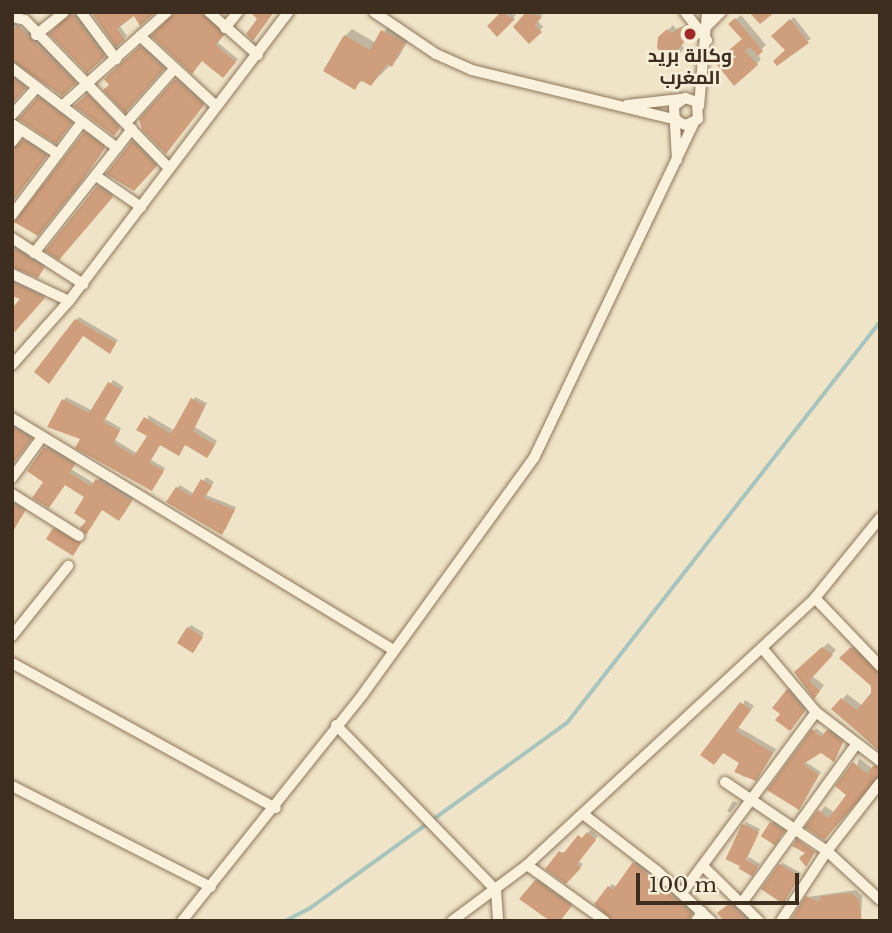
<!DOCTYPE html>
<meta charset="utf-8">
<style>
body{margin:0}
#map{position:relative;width:892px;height:933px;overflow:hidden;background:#f0e4c8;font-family:"Libre Baskerville",Cairo,serif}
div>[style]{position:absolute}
.shadow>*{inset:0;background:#0003}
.stream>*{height:3.5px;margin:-1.75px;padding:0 1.75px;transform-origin:1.75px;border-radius:1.75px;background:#a9c4bc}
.building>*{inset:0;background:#cf9f7d;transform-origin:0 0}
.roads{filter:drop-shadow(0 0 2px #8d765c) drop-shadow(0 0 2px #8d765c)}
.street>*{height:10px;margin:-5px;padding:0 5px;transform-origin:5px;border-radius:5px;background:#faf1dc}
.dots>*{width:19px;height:19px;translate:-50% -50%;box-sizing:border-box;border:4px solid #f7eed8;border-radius:50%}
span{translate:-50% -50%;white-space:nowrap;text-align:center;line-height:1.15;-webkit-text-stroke:5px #f7eed8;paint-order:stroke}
.poi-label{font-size:19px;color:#3d2e20;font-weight:700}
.frame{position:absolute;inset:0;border:14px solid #3d2e20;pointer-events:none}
.scale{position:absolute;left:636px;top:873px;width:163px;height:32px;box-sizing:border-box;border:4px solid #3d2e20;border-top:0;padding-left:9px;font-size:21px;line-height:24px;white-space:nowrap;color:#3d2e20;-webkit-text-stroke:5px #f7eed8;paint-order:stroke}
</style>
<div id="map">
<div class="shadow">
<i style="clip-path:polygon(73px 12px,80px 12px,107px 53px,87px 71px,51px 34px)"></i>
<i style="clip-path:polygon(175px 12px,206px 12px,226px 32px,217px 42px,238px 59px,223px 76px)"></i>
<i style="clip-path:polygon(504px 12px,516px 15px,497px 34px,489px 26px)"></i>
<i style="clip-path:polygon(529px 12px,544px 13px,537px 20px,543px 27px,529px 41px,515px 27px)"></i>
<i style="clip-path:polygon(134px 14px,119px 25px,127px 36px,117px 45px,95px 15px)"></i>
<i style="clip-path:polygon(741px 15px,766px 45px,757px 54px,761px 59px,757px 64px,717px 62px,744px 39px,731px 24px)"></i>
<i style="clip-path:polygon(794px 17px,811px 39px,788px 50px,773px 36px)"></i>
<i style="clip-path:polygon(12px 21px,39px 40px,78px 79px,61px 94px,12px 59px)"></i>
<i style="clip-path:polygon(689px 23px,694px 29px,681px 44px,684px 48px,673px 64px,660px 38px,673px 25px,676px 29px)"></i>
<i style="clip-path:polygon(390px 24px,411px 36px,398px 58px,371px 84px,363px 80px,355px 87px,345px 36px,352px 29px,376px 43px)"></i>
<i style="clip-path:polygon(144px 45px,166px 65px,125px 110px,106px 79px)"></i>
<i style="clip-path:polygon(12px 70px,27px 84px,12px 102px)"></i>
<i style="clip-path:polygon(179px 77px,206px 102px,169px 149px,141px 120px)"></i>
<i style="clip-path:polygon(89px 94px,120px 126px,114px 134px,76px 105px)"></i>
<i style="clip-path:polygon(42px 95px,74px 119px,59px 139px,21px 119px)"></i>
<i style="clip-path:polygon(88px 131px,106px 144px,41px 231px,85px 133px)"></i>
<i style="clip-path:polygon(27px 138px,49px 152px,12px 202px,12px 145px,18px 147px)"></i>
<i style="clip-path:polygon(136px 139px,159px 162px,134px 189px,109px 173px)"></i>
<i style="clip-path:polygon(101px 184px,114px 193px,66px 250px,52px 245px)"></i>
<i style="clip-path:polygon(12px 239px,46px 264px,41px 273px,12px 266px)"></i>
<i style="clip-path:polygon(12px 278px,46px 295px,12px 334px,23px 298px,12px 294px)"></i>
<i style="clip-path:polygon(79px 317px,118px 340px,113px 348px,76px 320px)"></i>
<i style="clip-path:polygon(113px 380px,124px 387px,105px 419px,121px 428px,115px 440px,138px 454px,149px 435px,148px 415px,175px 431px,195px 397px,207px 403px,195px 427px,217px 441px,210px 453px,186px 443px,161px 443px,151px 460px,165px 468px,152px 489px,83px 439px,64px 400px,66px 397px,93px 411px)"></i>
<i style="clip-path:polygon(12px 421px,34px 434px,12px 464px)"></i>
<i style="clip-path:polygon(49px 444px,77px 461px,71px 469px,95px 484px,101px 476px,134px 497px,123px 515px,103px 508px,88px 520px,86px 496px,66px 483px,45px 481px,29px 470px)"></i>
<i style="clip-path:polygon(206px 477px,214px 482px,206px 495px,236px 507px,225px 530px,177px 488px,180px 485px,194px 494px)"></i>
<i style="clip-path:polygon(12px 498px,27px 507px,21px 518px,12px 518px)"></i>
<i style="clip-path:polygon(57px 527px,82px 540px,75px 551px,54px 530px)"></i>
<i style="clip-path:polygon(191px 625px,204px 633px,195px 648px,188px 628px)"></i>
<i style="clip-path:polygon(828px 643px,836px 650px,812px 676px,824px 685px,819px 692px,797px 672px)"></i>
<i style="clip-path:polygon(858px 643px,880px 661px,880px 752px,834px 709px,847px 694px,863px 706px,873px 694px,873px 685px,842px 657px)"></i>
<i style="clip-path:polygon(792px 685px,809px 705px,794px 724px,774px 708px)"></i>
<i style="clip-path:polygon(745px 700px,754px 706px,738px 727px,776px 749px,759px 775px,744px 777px,736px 772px,742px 763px,723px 751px)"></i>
<i style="clip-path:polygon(816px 728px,825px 735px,831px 728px,844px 739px,834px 760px,821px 751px,804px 761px,821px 772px,799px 808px,770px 790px)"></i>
<i style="clip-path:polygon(859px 758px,873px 769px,880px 762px,880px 774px,824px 838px,808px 827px,825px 806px,835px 813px,848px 795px)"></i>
<i style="clip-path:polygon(733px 801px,738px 803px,730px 813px,727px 811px)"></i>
<i style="clip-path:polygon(775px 820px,786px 827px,777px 840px,762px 835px)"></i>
<i style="clip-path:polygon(746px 822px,760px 829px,741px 861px,744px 825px)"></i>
<i style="clip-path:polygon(591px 830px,598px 836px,578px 861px,583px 864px,566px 881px,560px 852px,567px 852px)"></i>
<i style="clip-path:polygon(749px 857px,760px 864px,755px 871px,746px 861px)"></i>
<i style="clip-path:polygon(637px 860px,694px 910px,687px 921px,596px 903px,612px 884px,617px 887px)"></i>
<i style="clip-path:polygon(783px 863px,801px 873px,785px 899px,780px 865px)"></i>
<i style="clip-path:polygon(538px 878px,573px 903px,559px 921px,536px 881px)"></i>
<i style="clip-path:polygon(856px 890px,862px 896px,861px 919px,850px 921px,807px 897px)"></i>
<i style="clip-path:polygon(735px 901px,756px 921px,727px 921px,723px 910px)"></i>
</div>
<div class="stream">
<i style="left:285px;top:921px;width:27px;rotate:-27deg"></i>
<i style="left:309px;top:909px;width:318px;rotate:-35.8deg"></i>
<i style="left:567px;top:723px;width:509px;rotate:-52.03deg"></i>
</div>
<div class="building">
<i style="clip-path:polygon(71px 12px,105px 57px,87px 73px,49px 34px)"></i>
<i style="clip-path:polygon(96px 12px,156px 12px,140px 26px,134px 16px,117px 29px,125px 40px,116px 47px,93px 15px)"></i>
<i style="clip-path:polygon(174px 12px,202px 12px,224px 35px,216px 45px,236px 62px,223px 78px,202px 61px,192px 74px,151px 36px)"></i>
<i style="clip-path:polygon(250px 12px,274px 12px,253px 41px,246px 34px,257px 19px)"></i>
<i style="clip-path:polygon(501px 12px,515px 19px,497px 37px,487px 26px)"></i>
<i style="clip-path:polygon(526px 12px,542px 17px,535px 25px,542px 32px,529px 44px,513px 27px)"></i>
<i style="clip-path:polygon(749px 12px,775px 12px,760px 24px)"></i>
<i style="clip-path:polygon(735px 18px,763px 51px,758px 56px,750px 47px,745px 51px,758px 65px,734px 86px,715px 62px,742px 39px,728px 24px)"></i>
<i style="clip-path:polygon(790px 19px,809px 43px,777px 66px,773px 61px,785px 50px,771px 36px)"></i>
<i style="clip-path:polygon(18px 26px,76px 83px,62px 96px,12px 61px,12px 31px)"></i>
<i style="clip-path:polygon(683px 27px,690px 36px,677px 50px,680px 54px,673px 66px,657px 48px,658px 37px,667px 29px,671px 33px)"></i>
<i style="clip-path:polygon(381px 30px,405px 43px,392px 67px,387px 64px,371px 86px,360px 80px,355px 90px,323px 71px,344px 35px,370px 50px)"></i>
<i style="clip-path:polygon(140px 46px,164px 69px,125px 113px,103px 90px,109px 85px,104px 79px)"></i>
<i style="clip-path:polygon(12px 78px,26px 88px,12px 104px)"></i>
<i style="clip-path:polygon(175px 79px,204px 105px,166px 154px,142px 130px,139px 119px)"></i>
<i style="clip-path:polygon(87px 94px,120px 128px,114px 136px,74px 106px)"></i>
<i style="clip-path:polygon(38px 97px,72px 123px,56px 144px,18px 119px)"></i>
<i style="clip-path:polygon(84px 132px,105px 148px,82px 181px,38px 236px,14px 222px)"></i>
<i style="clip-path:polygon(23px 140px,47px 156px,12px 202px,12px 149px)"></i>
<i style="clip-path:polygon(132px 141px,157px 166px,134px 191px,106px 174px)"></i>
<i style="clip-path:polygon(97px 186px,113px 197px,59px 260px,45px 251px)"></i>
<i style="clip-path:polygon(15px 248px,44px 268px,38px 278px,12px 267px)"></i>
<i style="clip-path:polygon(12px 282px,45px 298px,12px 335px,12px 308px,20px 299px,12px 296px)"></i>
<i style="clip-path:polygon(75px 319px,116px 343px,110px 354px,83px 336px,49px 384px,34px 372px)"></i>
<i style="clip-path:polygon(108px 382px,122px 390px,103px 422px,120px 431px,113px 443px,134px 456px,147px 436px,136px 430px,144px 417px,171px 434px,191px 398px,205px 406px,193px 431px,215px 445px,207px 458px,185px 445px,179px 456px,160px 445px,149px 463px,164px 471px,152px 491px,75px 448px,80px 439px,47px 427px,62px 399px,89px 413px)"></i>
<i style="clip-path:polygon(12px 427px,32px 439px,12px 465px)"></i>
<i style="clip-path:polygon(44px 447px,75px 465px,69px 473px,91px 486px,96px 479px,132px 501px,119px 521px,102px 510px,86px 535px,80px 528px,86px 521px,74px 513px,84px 497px,65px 485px,49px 508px,32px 498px,43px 482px,27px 471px)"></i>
<i style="clip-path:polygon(201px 479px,212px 486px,204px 498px,235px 510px,222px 535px,166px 502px,176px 487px,191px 496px)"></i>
<i style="clip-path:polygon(12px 503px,25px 511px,12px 533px)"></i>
<i style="clip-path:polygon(53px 528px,81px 543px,73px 556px,46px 539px)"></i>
<i style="left:187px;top:627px;width:19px;height:19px;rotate:32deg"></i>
<i style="clip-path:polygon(822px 647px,833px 655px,809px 681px,820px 691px,814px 699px,794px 672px)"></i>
<i style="clip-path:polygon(851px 647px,880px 673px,880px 751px,831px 709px,841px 698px,857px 710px,871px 693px,871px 686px,839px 658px)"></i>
<i style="clip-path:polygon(787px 689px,805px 711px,790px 731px,775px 720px,780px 714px,772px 708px)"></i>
<i style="clip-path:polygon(740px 702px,751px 710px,736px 731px,773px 753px,756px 781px,734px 772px,739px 763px,723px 753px,714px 765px,700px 755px)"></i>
<i style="clip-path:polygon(812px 729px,821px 737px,827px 730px,843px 742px,834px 762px,821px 753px,803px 764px,819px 775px,799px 810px,767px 790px)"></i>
<i style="clip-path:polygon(853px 762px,867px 774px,874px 765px,880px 768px,880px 776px,824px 840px,805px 827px,818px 810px,829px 818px,846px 795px,835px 786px)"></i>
<i style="left:770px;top:822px;width:17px;height:17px;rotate:33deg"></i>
<i style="left:742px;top:824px;width:19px;height:39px;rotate:25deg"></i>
<i style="clip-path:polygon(587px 832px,596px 840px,577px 864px,581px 868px,566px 884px,545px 869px,559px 851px,563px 854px,578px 835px,582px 838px)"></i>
<i style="clip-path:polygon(797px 839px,815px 852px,806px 867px,799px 858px,805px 853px,792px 846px)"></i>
<i style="left:744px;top:859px;width:16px;height:11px;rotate:30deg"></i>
<i style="clip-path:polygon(633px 862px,692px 914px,689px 921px,612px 921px,594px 904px,608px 886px,613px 890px)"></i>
<i style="clip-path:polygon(779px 864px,800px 876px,783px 904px,761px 889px)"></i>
<i style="clip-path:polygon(535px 880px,572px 906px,560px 921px,550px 921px,519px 899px)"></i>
<i style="clip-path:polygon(852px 893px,859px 900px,862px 921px,790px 921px,806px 896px,818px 902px,821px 896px)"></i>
<i style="clip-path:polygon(730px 903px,736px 910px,748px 921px,724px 921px,717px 913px)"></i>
</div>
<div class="roads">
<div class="street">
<i style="left:81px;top:12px;width:59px;rotate:53.3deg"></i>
<i style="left:209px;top:12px;width:65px;rotate:41.3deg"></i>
<i style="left:374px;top:12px;width:75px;rotate:34.1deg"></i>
<i style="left:436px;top:54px;width:39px;rotate:24deg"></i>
<i style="left:472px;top:70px;width:211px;rotate:13.7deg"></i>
<i style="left:685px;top:12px;width:36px;rotate:52deg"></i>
<i style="left:12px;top:17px;width:13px;rotate:13deg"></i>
<i style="left:25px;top:20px;width:205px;rotate:45.8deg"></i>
<i style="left:708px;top:25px;width:18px;rotate:-45deg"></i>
<i style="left:225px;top:28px;width:21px;rotate:-51deg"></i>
<i style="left:36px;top:35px;width:36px;rotate:-39deg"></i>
<i style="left:140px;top:36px;width:103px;rotate:42.6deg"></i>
<i style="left:12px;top:68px;width:132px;rotate:37.3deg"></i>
<i style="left:627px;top:105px;width:54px;rotate:-6.3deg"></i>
<i style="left:62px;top:106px;width:141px;rotate:-41.8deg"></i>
<i style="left:699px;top:106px;width:94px;rotate:-85.1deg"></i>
<i style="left:12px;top:115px;width:36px;rotate:-48deg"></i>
<i style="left:127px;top:122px;width:72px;rotate:-48.4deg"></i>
<i style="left:12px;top:124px;width:55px;rotate:33.1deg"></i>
<i style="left:12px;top:142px;width:15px;rotate:-53deg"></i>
<i style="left:677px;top:160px;width:54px;rotate:-93.2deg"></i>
<i style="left:674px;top:106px;width:14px;rotate:-36deg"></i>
<i style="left:685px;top:98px;width:13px;rotate:18deg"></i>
<i style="left:697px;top:102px;width:17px;rotate:87deg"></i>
<i style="left:698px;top:119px;width:13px;rotate:153deg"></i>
<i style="left:686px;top:125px;width:9px;rotate:-159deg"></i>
<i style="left:96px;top:176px;width:55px;rotate:34.6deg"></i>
<i style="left:12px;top:215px;width:116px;rotate:-53deg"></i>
<i style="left:12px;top:238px;width:85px;rotate:32.9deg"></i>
<i style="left:34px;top:253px;width:158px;rotate:-51.7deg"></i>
<i style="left:12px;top:274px;width:63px;rotate:25.3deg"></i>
<i style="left:12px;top:365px;width:86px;rotate:-48.3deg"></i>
<i style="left:69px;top:301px;width:363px;rotate:-52.8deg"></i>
<i style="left:12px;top:418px;width:447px;rotate:31.3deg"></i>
<i style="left:12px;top:478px;width:51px;rotate:-53.8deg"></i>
<i style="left:12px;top:494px;width:79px;rotate:32.1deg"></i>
<i style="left:815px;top:598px;width:94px;rotate:46.3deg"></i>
<i style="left:12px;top:636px;width:90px;rotate:-51.3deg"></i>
<i style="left:762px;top:648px;width:84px;rotate:49.8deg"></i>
<i style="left:816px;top:712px;width:81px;rotate:37.4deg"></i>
<i style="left:12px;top:663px;width:301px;rotate:28.8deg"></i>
<i style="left:336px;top:725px;width:230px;rotate:45.9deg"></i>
<i style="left:496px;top:890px;width:31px;rotate:86deg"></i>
<i style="left:725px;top:782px;width:123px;rotate:34.1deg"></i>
<i style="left:827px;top:851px;width:72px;rotate:42.8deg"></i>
<i style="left:12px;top:786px;width:223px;rotate:26.9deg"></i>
<i style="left:583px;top:814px;width:93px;rotate:37.6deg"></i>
<i style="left:657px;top:871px;width:74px;rotate:42.8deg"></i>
<i style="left:527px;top:865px;width:96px;rotate:35.7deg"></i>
<i style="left:705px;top:868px;width:76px;rotate:44.5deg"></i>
<i style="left:682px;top:893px;width:225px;rotate:-53.5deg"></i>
<i style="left:741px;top:904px;width:195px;rotate:-54.2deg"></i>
<i style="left:182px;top:921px;width:290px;rotate:-51.4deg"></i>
<i style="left:363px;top:694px;width:291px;rotate:-54.1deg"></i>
<i style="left:534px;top:458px;width:371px;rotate:-64.5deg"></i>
<i style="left:452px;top:921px;width:94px;rotate:-36.7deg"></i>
<i style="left:527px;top:865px;width:393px;rotate:-42.8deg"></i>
<i style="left:815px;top:598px;width:103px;rotate:-50.9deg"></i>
<i style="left:696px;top:921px;width:11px;rotate:-56deg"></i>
<i style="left:781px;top:921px;width:84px;rotate:-56.7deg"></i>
<i style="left:827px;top:851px;width:86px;rotate:-52.1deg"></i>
</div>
</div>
<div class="dots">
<i style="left:690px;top:34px;background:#9e2a2b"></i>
</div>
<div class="poi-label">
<span style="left:690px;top:67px">وكالة بريد<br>المغرب</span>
</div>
<div class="frame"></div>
<div class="scale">100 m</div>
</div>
